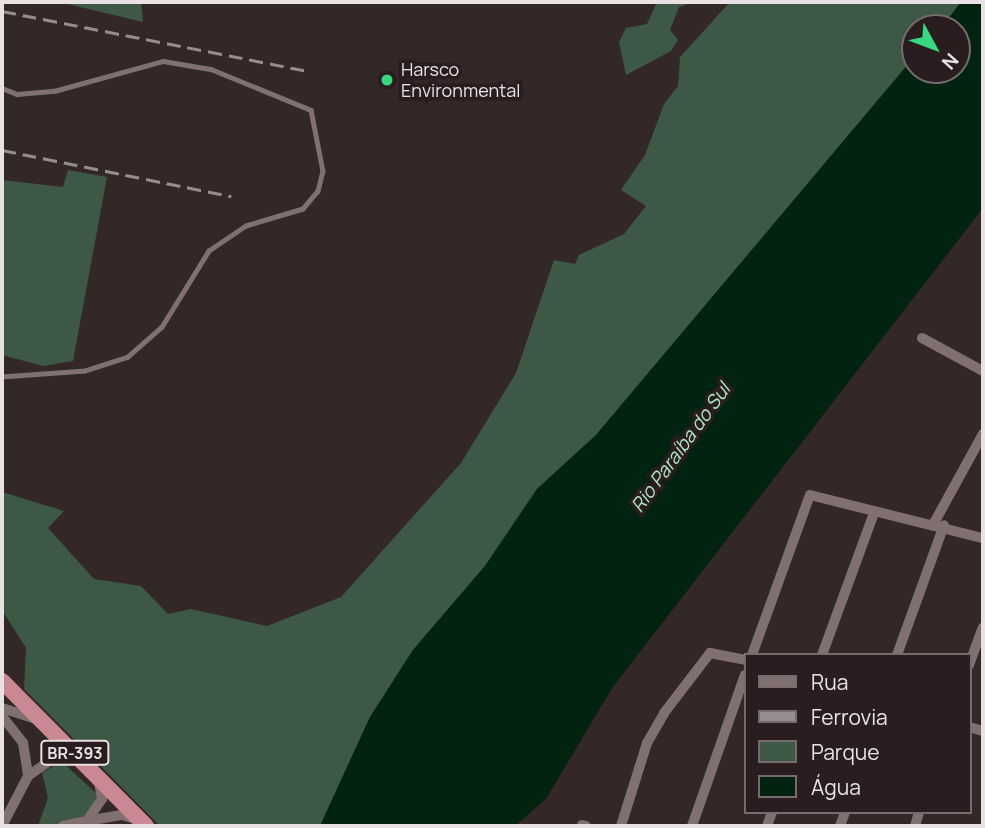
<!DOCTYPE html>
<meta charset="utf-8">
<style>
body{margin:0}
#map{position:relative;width:985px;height:828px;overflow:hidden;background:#342728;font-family:Manrope,sans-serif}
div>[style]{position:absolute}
.green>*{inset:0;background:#3d5945}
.water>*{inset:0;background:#02230f}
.service>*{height:4.5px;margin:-2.25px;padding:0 2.25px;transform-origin:2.25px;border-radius:2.25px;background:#807072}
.minor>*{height:10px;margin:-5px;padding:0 5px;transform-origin:5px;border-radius:5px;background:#807072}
.trunk>*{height:16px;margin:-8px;padding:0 8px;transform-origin:8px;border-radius:8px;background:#ca8892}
.rail>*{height:2.5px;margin-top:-1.25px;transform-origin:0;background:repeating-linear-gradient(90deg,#988d8e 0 14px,transparent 0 21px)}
.dots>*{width:19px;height:19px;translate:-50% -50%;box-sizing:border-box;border:4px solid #2a1d1f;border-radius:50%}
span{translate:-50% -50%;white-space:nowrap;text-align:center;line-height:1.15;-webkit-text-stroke:7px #2a1d1f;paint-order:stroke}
.shield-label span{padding:2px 5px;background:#2a1d1f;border:2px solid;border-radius:5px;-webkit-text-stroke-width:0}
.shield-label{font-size:16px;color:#eae1e2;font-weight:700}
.poi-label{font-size:18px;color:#eae1e2}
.left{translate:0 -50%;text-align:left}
.water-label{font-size:19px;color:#ade9bf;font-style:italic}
.frame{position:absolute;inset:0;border:4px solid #eae1e2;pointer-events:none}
.legend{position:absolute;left:744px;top:653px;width:228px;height:161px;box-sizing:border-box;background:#2a1d1f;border:2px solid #776b6d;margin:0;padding:9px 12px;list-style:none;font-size:21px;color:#eae1e2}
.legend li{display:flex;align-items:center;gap:14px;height:35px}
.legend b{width:35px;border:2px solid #776b6d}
.north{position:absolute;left:901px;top:14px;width:70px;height:70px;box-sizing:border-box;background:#2a1d1f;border:2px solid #776b6d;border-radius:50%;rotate:131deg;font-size:19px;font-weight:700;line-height:28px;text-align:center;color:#eae1e2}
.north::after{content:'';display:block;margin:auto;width:24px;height:32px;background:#38d880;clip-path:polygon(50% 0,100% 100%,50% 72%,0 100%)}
</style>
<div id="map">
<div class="green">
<i style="clip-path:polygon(59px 2px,141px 2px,143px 22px)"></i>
<i style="clip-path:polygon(657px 2px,694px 2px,679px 7px,670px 30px,678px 40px,671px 51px,626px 75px,619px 42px,626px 28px,647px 24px)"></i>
<i style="clip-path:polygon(730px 2px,961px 2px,941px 28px,915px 28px,915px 56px,596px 435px,537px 489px,485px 566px,413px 650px,370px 717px,320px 826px,160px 826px,24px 689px,26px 648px,2px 610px,2px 492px,64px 511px,48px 528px,94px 579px,141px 586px,168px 614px,191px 609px,267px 626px,341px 597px,461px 463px,516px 373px,554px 260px,575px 264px,579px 255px,624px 234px,646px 206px,621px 190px,645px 155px,664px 104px,678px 86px,680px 57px)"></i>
<i style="clip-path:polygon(68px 170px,107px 177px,73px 361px,43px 366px,2px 355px,2px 180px,63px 187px)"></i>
<i style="clip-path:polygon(61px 761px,97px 794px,87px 826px,38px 826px,48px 798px,42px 773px)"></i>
</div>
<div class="water">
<i style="clip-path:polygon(961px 2px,983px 2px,983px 208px,612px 688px,546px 799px,515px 826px,320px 826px,370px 717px,413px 650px,485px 566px,537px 489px,596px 435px,915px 56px,915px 70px,957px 70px,957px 28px,941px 28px)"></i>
</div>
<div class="service">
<i style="left:2px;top:88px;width:16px;rotate:22deg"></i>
<i style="left:17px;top:94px;width:37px;rotate:-5deg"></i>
<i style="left:54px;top:91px;width:113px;rotate:-15.4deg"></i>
<i style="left:163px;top:61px;width:49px;rotate:9.5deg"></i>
<i style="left:211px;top:69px;width:108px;rotate:22.3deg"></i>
<i style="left:311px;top:110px;width:62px;rotate:78.9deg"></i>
<i style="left:323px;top:171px;width:21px;rotate:104deg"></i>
<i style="left:318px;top:191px;width:23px;rotate:130deg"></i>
<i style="left:303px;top:209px;width:59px;rotate:163.4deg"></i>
<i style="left:246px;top:226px;width:45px;rotate:146deg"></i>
<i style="left:209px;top:251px;width:89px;rotate:121.7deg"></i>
<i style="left:162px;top:327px;width:45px;rotate:138.6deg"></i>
<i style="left:128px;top:357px;width:45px;rotate:162deg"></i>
<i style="left:85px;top:371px;width:83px;rotate:175.9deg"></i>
</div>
<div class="minor">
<i style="left:922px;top:338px;width:69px;rotate:28.4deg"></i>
<i style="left:934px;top:523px;width:102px;rotate:-61.2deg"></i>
<i style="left:752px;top:655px;width:170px;rotate:-70.1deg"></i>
<i style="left:810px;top:495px;width:178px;rotate:14deg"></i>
<i style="left:822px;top:655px;width:151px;rotate:-69.9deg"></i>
<i style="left:897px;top:655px;width:138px;rotate:-70.1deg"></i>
<i style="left:969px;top:665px;width:40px;rotate:-69.8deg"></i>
<i style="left:2px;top:708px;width:38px;rotate:18deg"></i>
<i style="left:2px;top:716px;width:34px;rotate:52deg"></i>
<i style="left:23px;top:743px;width:33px;rotate:81deg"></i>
<i style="left:969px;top:727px;width:15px;rotate:16deg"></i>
<i style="left:87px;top:821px;width:36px;rotate:-10deg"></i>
<i style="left:122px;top:815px;width:14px;rotate:17deg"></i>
<i style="left:582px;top:825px;width:4px;rotate:14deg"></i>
<i style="left:2px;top:826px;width:56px;rotate:-62.5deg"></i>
<i style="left:28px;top:776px;width:35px;rotate:-35deg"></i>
<i style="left:57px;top:756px;width:20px"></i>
<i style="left:63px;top:826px;width:25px;rotate:-12deg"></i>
<i style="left:87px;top:821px;width:27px;rotate:-56deg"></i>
<i style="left:102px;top:799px;width:17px;rotate:-100deg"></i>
<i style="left:621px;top:826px;width:87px;rotate:-72.6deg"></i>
<i style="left:647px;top:743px;width:34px;rotate:-60deg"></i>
<i style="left:664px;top:713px;width:76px;rotate:-52.5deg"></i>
<i style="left:710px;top:653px;width:36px;rotate:11deg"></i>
<i style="left:692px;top:826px;width:160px;rotate:-70.7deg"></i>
<i style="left:767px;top:826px;width:15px;rotate:-70deg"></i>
<i style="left:840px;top:826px;width:15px;rotate:-70deg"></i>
<i style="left:915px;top:826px;width:15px;rotate:-74deg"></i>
</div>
<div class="trunk">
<i style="left:2px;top:681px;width:204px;rotate:45.2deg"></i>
</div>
<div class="rail">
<i style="left:2px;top:11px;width:313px;rotate:11.1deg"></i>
<i style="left:2px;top:150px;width:234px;rotate:11.4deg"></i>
</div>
<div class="dots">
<i style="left:387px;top:80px;background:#38d880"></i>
</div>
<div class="shield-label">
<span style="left:75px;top:753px">BR-393</span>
</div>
<div class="poi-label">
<span class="left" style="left:401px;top:80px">Harsco<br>Environmental</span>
</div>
<div class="water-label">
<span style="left:681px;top:448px;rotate:-54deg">Rio Paraíba do Sul</span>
</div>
<div class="frame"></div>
<ul class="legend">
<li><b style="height:9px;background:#807072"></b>Rua</li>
<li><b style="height:9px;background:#988d8e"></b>Ferrovia</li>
<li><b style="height:19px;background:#3d5945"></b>Parque</li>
<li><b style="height:19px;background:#02230f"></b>Água</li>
</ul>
<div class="north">N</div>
</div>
